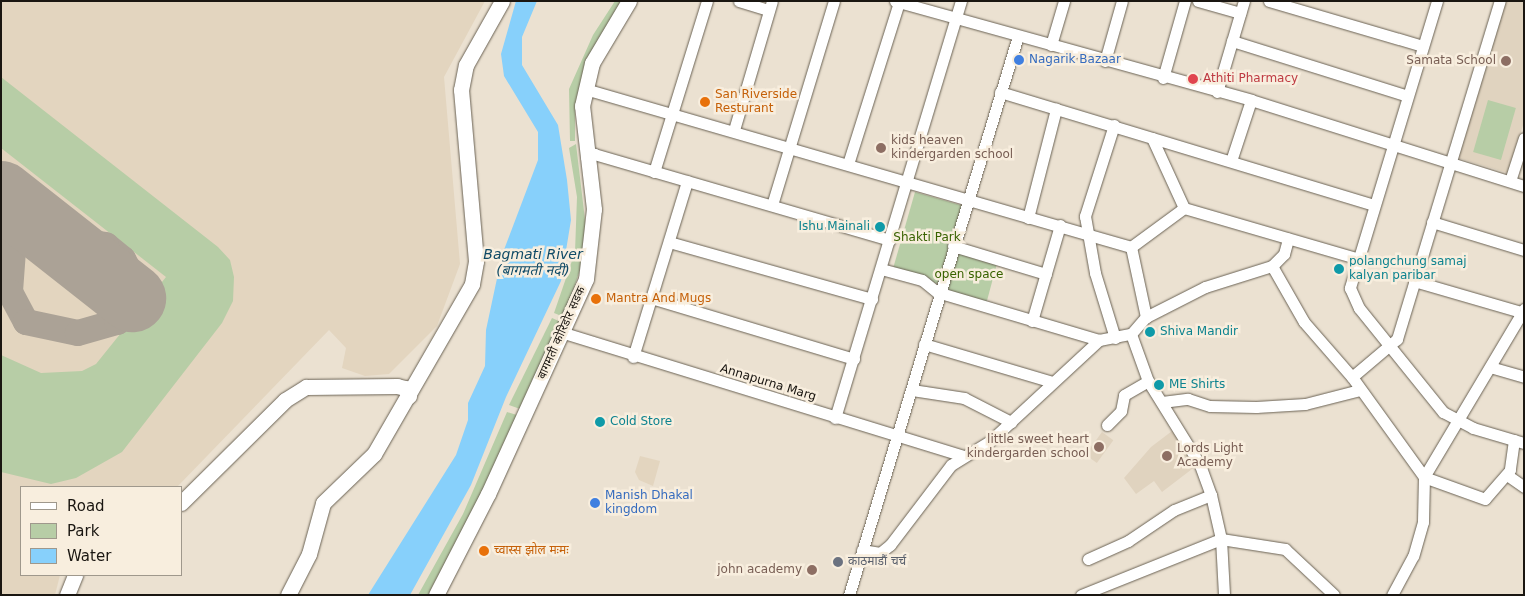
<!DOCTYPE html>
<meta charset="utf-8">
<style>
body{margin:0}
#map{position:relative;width:1525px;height:596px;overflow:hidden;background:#ebe1d1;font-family:"DejaVu Sans","Noto Sans Devanagari",sans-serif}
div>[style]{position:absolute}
.built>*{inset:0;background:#e3d5bf}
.education>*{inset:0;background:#e0d3bf;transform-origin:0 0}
.green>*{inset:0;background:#b7cda6;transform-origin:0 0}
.water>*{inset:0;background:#87d0fb}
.taxiway>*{height:26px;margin:-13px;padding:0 13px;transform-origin:13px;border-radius:13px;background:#aba296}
.runway>*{height:68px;margin:-34px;padding:0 34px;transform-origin:34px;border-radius:34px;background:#aba296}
.roads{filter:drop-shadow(0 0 1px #6a6254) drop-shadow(0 0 1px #6a6254)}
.street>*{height:11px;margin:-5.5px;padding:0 5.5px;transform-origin:5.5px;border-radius:5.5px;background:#fff}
.secondary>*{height:15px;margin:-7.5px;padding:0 7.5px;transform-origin:7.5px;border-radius:7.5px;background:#fff}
.dots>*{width:14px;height:14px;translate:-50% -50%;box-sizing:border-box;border:2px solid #f8eede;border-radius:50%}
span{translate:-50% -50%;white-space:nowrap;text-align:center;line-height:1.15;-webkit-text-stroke:5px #f8eede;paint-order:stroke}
.shop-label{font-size:12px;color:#366cbe}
.left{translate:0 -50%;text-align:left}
.education-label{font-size:12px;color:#785e54}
.right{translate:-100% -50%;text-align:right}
.health-label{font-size:12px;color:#be3a42}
.food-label{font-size:12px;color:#c56008}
.culture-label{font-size:12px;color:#0d838f}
.park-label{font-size:12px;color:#386200}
.street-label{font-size:12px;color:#1a1611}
.worship-label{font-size:12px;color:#5b616d}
.water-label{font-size:14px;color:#0f4a66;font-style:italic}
.frame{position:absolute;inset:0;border:2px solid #1a1611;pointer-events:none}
.legend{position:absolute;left:20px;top:486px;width:162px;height:90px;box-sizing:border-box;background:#f8eede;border:1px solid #9f988c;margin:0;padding:6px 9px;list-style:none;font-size:15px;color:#1a1611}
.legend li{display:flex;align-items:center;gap:10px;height:25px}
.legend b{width:25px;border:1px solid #9f988c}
</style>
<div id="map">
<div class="built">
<i style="clip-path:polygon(1px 1px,485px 1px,444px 77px,460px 264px,437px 326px,389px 374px,365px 376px,342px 368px,346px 348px,329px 330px,177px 487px,21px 487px,21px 575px,60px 575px,55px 595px,1px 595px)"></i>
<i style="clip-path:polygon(640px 456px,660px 461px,653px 486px,639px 480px,635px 472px)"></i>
</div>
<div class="education">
<i style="clip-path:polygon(1505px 1px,1524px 1px,1524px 122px,1508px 173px,1458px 158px)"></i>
<i style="clip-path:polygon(1176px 428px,1196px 466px,1162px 492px,1154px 481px,1136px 494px,1124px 478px,1151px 447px)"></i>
<i style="left:1102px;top:432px;width:14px;height:28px;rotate:36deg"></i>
</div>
<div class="green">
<i style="clip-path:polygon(615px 1px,624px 1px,586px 63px,575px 111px,575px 141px,570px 141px,569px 89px,593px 35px)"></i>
<i style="clip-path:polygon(1px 77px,218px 247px,230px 260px,234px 277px,233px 301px,222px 323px,122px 452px,76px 478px,51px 484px,1px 472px,1px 355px,41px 373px,82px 371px,96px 364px,166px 277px,1px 148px)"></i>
<i style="left:1488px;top:100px;width:29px;height:54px;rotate:16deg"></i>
<i style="clip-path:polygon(576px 144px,586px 228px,582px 264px,564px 317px,554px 313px,575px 252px,577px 197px,569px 148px)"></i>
<i style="left:915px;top:192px;width:50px;height:82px;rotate:16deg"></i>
<i style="left:953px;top:246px;width:47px;height:47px;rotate:15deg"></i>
<i style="clip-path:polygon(552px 318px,561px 322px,520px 409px,509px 405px)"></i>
<i style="clip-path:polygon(507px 412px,517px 415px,486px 484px,428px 595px,418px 595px,463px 514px)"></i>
</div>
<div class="water">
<i style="clip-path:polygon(516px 1px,537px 1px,522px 37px,522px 65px,558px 125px,567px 180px,571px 220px,561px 281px,506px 397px,471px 485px,410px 595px,368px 595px,456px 455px,468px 420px,468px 403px,485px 366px,486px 330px,502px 255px,538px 160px,538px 132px,504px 76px,501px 54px)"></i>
</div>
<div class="taxiway">
<i style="left:1px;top:198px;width:41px;rotate:71.6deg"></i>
<i style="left:14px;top:237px;width:55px;rotate:94.2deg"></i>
<i style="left:10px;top:292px;width:34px;rotate:62deg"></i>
<i style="left:26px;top:322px;width:53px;rotate:11.9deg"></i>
<i style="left:78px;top:333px;width:41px;rotate:-15.8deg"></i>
<i style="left:117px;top:322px;width:28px;rotate:-58deg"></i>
<i style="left:132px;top:298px;width:22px;rotate:-90deg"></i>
<i style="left:132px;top:276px;width:19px;rotate:-118deg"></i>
<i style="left:123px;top:259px;width:22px;rotate:-141deg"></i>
<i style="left:106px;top:245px;width:36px;rotate:-171deg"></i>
<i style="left:70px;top:239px;width:30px;rotate:-156deg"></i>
</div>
<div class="runway">
<i style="left:1px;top:195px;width:167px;rotate:38.2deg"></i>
</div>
<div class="roads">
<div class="street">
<i style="left:739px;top:1px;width:31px;rotate:17deg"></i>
<i style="left:895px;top:1px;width:370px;rotate:15.5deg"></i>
<i style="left:1251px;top:100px;width:286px;rotate:17.5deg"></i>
<i style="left:1198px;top:1px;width:44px;rotate:15.9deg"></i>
<i style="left:1269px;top:1px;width:160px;rotate:16.3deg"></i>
<i style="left:1437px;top:1px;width:300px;rotate:106.9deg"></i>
<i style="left:1350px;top:288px;width:22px;rotate:66deg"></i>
<i style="left:1359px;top:308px;width:134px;rotate:51.1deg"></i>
<i style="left:1443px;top:412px;width:34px;rotate:28deg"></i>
<i style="left:1473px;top:428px;width:53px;rotate:16.4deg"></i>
<i style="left:1232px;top:41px;width:183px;rotate:17.4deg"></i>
<i style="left:1051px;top:45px;width:46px;rotate:-73.5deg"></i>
<i style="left:1105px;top:61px;width:62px;rotate:-74.2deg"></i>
<i style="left:1163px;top:78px;width:80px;rotate:-74.1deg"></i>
<i style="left:585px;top:89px;width:568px;rotate:16.14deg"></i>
<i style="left:1131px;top:247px;width:66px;rotate:-36.3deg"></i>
<i style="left:1184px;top:208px;width:179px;rotate:16.2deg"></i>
<i style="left:1000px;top:92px;width:388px;rotate:16.8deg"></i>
<i style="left:1217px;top:92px;width:95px;rotate:-73.5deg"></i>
<i style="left:1114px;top:125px;width:96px;rotate:107.7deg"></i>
<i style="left:1085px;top:216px;width:58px;rotate:80deg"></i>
<i style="left:1095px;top:273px;width:68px;rotate:72.9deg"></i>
<i style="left:734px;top:130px;width:134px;rotate:-73.6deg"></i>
<i style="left:1152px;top:138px;width:77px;rotate:65.4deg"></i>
<i style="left:586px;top:157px;width:9px;rotate:-21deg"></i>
<i style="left:594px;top:154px;width:308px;rotate:16.2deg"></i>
<i style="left:1231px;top:161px;width:64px;rotate:-71.8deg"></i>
<i style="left:848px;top:164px;width:170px;rotate:-72.5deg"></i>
<i style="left:654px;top:172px;width:179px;rotate:-72.8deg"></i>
<i style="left:1510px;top:181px;width:45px;rotate:-72deg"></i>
<i style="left:772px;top:205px;width:213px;rotate:-73.1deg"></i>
<i style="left:1028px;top:218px;width:113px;rotate:-75.6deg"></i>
<i style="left:1432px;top:222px;width:96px;rotate:16.9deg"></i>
<i style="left:669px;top:242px;width:211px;rotate:15.7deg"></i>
<i style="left:953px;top:246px;width:97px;rotate:16.8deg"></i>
<i style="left:1131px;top:247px;width:72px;rotate:77.9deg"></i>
<i style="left:1272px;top:266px;width:64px;rotate:60.3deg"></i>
<i style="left:1304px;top:322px;width:73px;rotate:48.9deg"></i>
<i style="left:1352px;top:377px;width:123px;rotate:54.2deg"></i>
<i style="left:1424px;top:477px;width:45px;rotate:91.3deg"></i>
<i style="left:1423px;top:522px;width:35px;rotate:106deg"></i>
<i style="left:1413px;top:556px;width:44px;rotate:118.3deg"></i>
<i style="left:881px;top:269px;width:42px;rotate:15deg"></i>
<i style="left:922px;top:280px;width:19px;rotate:39deg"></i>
<i style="left:937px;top:292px;width:169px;rotate:16.5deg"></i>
<i style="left:1414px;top:281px;width:115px;rotate:16.2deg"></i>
<i style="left:651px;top:298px;width:212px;rotate:16.7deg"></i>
<i style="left:1032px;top:321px;width:100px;rotate:-73.7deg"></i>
<i style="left:564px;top:333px;width:419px;rotate:17.1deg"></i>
<i style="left:1131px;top:334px;width:50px;rotate:70.1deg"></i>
<i style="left:1148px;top:381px;width:99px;rotate:58.2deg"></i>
<i style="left:1200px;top:465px;width:32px;rotate:70deg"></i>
<i style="left:1211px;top:495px;width:45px;rotate:77.2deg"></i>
<i style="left:1221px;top:539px;width:56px;rotate:86.9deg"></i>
<i style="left:924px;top:344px;width:134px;rotate:16.5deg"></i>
<i style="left:633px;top:357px;width:184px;rotate:-72.9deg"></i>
<i style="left:1490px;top:367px;width:35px;rotate:16deg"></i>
<i style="left:1352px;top:377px;width:59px;rotate:-40.2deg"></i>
<i style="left:1397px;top:339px;width:353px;rotate:-73.1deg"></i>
<i style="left:912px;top:390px;width:53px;rotate:8.7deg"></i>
<i style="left:964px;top:398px;width:53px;rotate:27.1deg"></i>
<i style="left:1162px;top:402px;width:26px;rotate:-7deg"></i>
<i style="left:1188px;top:399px;width:23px;rotate:18deg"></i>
<i style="left:1210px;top:406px;width:46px;rotate:1.2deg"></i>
<i style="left:1256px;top:407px;width:49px;rotate:-3.5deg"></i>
<i style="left:1305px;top:404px;width:57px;rotate:-14.3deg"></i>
<i style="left:835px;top:418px;width:436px;rotate:-73.2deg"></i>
<i style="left:1107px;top:425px;width:20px;rotate:-45deg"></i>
<i style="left:1121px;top:411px;width:16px;rotate:-79deg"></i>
<i style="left:1124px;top:395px;width:28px;rotate:-30deg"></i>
<i style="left:1514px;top:440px;width:30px;rotate:98deg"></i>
<i style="left:1510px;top:470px;width:38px;rotate:131deg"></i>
<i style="left:1485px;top:499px;width:65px;rotate:-160.2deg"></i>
<i style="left:1424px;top:477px;width:196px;rotate:-59.2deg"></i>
<i style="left:1507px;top:475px;width:21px;rotate:35deg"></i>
<i style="left:862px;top:550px;width:18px;rotate:9deg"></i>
<i style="left:880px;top:553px;width:13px;rotate:-39deg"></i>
<i style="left:890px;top:545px;width:101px;rotate:-52.7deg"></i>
<i style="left:951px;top:465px;width:46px;rotate:-31.6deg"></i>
<i style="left:990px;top:441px;width:149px;rotate:-42.8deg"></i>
<i style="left:1099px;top:340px;width:33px;rotate:-11deg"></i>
<i style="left:1131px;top:334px;width:23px;rotate:-49deg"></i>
<i style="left:1146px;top:317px;width:66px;rotate:-27deg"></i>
<i style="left:1205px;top:287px;width:70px;rotate:-17.4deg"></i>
<i style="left:1272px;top:266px;width:17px;rotate:-45deg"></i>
<i style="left:1284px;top:254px;width:16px;rotate:-75deg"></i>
<i style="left:1088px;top:559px;width:44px;rotate:-24.2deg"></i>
<i style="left:1128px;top:541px;width:55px;rotate:-34deg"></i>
<i style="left:1174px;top:510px;width:40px;rotate:-22deg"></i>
<i style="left:849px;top:595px;width:584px;rotate:-73.18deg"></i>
<i style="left:1081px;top:595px;width:151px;rotate:-21.8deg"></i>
<i style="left:1221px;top:539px;width:65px;rotate:8.9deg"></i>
<i style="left:1285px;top:549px;width:67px;rotate:43.2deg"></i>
</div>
<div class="secondary">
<i style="left:181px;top:503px;width:146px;rotate:-44.7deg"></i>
<i style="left:285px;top:400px;width:25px;rotate:-32deg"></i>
<i style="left:306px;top:387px;width:91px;rotate:-0.6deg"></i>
<i style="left:397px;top:386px;width:8px;rotate:14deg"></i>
<i style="left:405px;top:388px;width:9px;rotate:63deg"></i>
<i style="left:67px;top:595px;width:22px;rotate:-68deg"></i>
<i style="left:288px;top:595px;width:46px;rotate:-62.9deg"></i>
<i style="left:309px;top:554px;width:53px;rotate:-74.6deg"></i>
<i style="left:323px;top:503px;width:71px;rotate:-43.9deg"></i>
<i style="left:374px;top:454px;width:196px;rotate:-60deg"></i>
<i style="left:472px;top:284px;width:23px;rotate:-80deg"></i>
<i style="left:476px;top:261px;width:172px;rotate:-95deg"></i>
<i style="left:461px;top:90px;width:25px;rotate:-79deg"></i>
<i style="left:466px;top:65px;width:73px;rotate:-60.6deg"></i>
<i style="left:436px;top:595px;width:114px;rotate:-62.8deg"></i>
<i style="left:488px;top:494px;width:236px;rotate:-65.5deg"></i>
<i style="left:586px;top:279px;width:70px;rotate:-83.5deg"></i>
<i style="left:594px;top:209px;width:104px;rotate:-96.6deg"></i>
<i style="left:582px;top:106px;width:44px;rotate:-76.9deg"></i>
<i style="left:592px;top:63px;width:72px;rotate:-59.2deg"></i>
</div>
</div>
<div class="dots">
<i style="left:1019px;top:60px;background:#3f7fe0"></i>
<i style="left:1506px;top:61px;background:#8d6e63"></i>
<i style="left:1193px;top:79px;background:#e0444e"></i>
<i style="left:705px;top:102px;background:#e8710a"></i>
<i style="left:881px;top:148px;background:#8d6e63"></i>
<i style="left:880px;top:227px;background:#0f9aa8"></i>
<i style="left:1339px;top:269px;background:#0f9aa8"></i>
<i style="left:596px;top:299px;background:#e8710a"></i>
<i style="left:1150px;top:332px;background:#0f9aa8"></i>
<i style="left:1159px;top:385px;background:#0f9aa8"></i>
<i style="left:600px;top:422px;background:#0f9aa8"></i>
<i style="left:1099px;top:447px;background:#8d6e63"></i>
<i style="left:1167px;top:456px;background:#8d6e63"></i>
<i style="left:595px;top:503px;background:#3f7fe0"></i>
<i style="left:484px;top:551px;background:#e8710a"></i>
<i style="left:838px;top:562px;background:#6b7280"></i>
<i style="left:812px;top:570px;background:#8d6e63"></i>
</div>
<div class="shop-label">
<span class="left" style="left:1029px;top:60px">Nagarik Bazaar</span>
<span class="left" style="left:605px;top:503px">Manish Dhakal<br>kingdom</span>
</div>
<div class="education-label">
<span class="right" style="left:1496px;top:61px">Samata School</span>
<span class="left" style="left:891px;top:148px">kids heaven<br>kindergarden school</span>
<span class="right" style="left:1089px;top:447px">little sweet heart<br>kindergarden school</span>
<span class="left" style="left:1177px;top:456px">Lords Light<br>Academy</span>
<span class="right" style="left:802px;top:570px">john academy</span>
</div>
<div class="health-label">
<span class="left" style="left:1203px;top:79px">Athiti Pharmacy</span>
</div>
<div class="food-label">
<span class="left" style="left:715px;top:102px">San Riverside<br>Resturant</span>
<span class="left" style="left:606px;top:299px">Mantra And Mugs</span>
<span class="left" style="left:494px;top:551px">च्वास्स झोल मःमः</span>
</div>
<div class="culture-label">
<span class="right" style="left:870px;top:227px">Ishu Mainali</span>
<span class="left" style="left:1349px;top:269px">polangchung samaj<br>kalyan paribar</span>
<span class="left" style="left:1160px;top:332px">Shiva Mandir</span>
<span class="left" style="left:1169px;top:385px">ME Shirts</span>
<span class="left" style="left:610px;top:422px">Cold Store</span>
</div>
<div class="park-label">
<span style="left:927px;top:238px">Shakti Park</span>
<span style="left:969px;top:275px">open space</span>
</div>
<div class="street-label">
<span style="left:562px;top:333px;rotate:-66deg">बागमती कोरिडोर सडक</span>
<span style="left:768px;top:383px;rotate:17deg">Annapurna Marg</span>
</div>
<div class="worship-label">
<span class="left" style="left:848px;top:562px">काठमाडौं चर्च</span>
</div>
<div class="water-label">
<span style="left:533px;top:262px">Bagmati River<br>(बागमती नदी)</span>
</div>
<div class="frame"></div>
<ul class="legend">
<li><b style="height:6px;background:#fff"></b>Road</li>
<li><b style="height:14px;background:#b7cda6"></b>Park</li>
<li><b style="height:14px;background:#87d0fb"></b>Water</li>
</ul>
</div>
